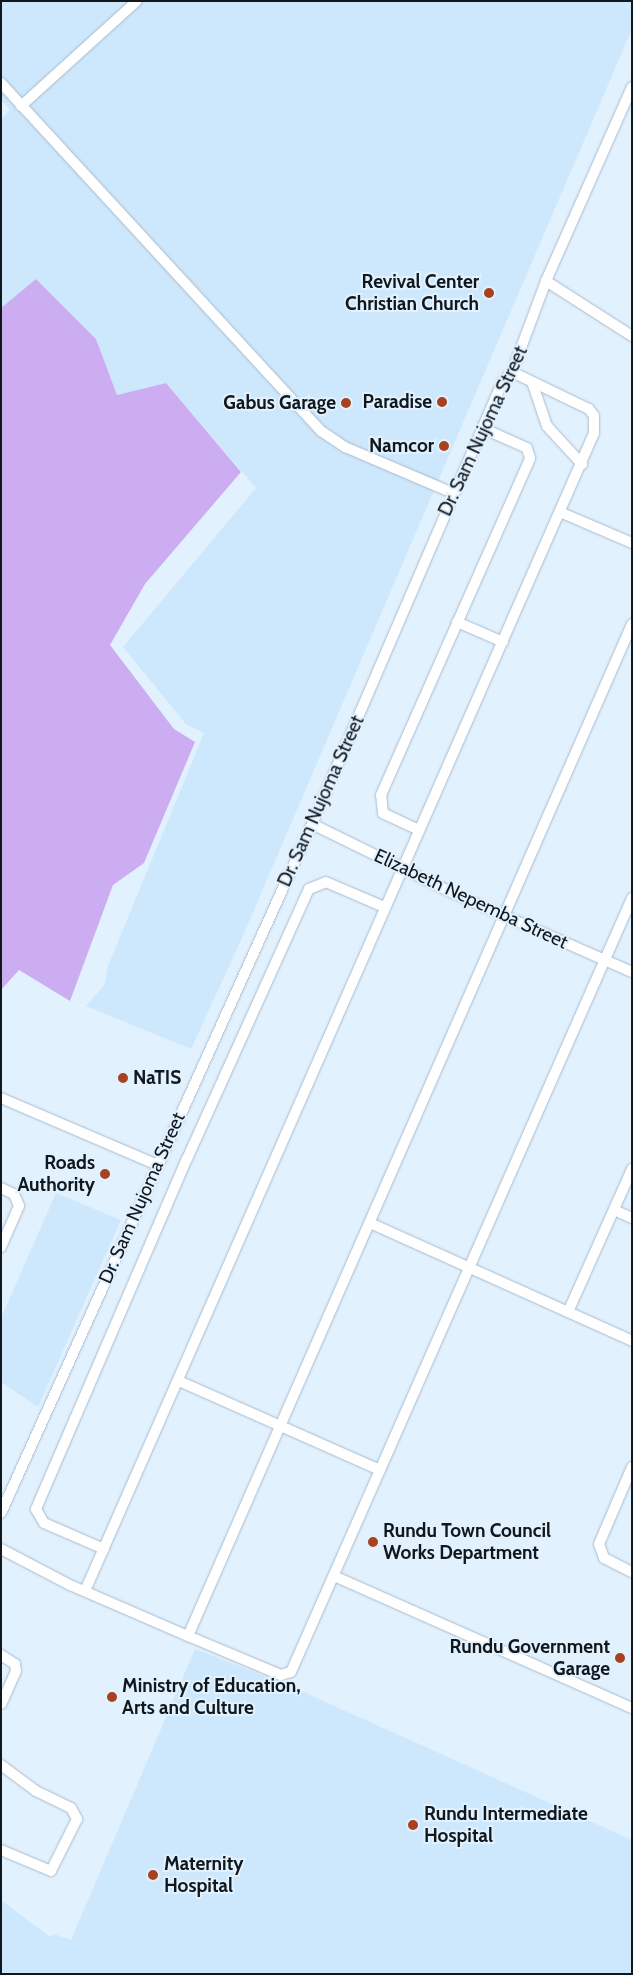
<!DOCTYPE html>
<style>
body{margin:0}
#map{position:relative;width:633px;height:1975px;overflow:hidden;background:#e2f1fe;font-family:Cabin,sans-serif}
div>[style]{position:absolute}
.built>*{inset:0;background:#cde7fc}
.green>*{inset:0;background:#ccadf2}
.roads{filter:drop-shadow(0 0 1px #a9bbcb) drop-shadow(0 0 1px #a9bbcb)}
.minor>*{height:10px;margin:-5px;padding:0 5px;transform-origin:5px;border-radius:5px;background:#fff}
.dots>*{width:14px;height:14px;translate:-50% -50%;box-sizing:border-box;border:2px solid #e2f1fe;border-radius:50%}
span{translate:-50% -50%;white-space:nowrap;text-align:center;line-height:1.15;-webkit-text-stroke:4px #e2f1fe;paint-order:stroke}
.poi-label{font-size:19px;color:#10171d;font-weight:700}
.right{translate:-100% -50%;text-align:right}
.left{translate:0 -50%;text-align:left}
.street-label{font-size:19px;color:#10171d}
.frame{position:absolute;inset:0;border:2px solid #10171d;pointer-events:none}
</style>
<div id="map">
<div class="built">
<i style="clip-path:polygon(1px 1px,632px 1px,632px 29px,242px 938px,191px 1049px,86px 1006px,105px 984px,108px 966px,204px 733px,186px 724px,123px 647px,256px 488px,166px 383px,117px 395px,96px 339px,36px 279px,1px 308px,1px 119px,10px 110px,1px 100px)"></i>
<i style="clip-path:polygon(56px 1193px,121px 1220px,38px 1407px,1px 1382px,1px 1318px)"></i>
<i style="clip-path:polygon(195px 1649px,290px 1686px,632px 1840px,632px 1974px,1px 1974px,1px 1900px,50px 1937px,54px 1934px,71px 1940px)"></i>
</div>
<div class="green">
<i style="clip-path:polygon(36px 279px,96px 339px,117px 395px,166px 383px,241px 472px,145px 584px,110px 645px,174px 729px,195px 742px,144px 863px,113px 885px,70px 1001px,19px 970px,1px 990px,1px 308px)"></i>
</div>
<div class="roads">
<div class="minor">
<i style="left:1px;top:83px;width:473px;rotate:47.4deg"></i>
<i style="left:321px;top:431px;width:29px;rotate:34deg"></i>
<i style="left:345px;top:447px;width:117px;rotate:23.1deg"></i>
<i style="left:21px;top:106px;width:156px;rotate:-42.2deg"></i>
<i style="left:546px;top:281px;width:102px;rotate:32.6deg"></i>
<i style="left:532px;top:382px;width:46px;rotate:71.2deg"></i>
<i style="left:547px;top:426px;width:52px;rotate:47.4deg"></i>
<i style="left:562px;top:513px;width:76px;rotate:23.2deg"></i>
<i style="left:457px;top:622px;width:50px;rotate:23.5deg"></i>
<i style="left:312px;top:824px;width:159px;rotate:26.1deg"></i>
<i style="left:455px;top:894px;width:193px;rotate:23.8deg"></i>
<i style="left:419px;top:830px;width:40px;rotate:-155deg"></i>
<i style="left:383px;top:813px;width:18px;rotate:-96deg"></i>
<i style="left:381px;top:795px;width:368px;rotate:-66.1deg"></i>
<i style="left:530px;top:458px;width:10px;rotate:-107deg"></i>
<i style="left:527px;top:448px;width:49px;rotate:-156deg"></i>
<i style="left:1px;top:1098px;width:170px;rotate:23.2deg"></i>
<i style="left:1px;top:1188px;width:14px;rotate:25deg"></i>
<i style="left:14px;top:1194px;width:13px;rotate:67deg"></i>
<i style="left:19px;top:1206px;width:45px;rotate:113.7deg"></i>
<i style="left:614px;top:1210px;width:20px;rotate:24deg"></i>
<i style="left:370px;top:1223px;width:287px;rotate:24.2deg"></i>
<i style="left:568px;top:1312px;width:157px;rotate:-65.9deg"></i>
<i style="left:179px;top:1381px;width:220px;rotate:23.9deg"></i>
<i style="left:632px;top:1467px;width:84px;rotate:113.2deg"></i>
<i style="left:599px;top:1544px;width:15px;rotate:70deg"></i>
<i style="left:604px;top:1558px;width:31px;rotate:27deg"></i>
<i style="left:1px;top:1513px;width:756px;rotate:-65.71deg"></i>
<i style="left:312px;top:824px;width:482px;rotate:-66.7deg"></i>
<i style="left:503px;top:381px;width:13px;rotate:-45deg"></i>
<i style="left:512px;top:372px;width:97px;rotate:-69.5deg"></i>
<i style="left:546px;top:281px;width:212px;rotate:-66.1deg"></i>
<i style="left:1px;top:1549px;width:78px;rotate:27.6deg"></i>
<i style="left:70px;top:1585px;width:129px;rotate:23.4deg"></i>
<i style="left:188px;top:1636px;width:101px;rotate:22.8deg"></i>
<i style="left:281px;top:1675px;width:10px;rotate:-17deg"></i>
<i style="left:291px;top:1672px;width:846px;rotate:-66.22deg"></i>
<i style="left:104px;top:1549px;width:65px;rotate:-156.6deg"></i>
<i style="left:44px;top:1523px;width:16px;rotate:-120deg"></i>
<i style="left:36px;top:1509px;width:381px;rotate:-66.7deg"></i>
<i style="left:187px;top:1159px;width:296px;rotate:-65.7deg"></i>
<i style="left:309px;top:889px;width:18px;rotate:-22deg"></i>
<i style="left:326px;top:882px;width:63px;rotate:23.3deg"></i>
<i style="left:334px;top:1576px;width:326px;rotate:23.9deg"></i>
<i style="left:85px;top:1591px;width:1265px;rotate:-66.27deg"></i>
<i style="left:594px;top:433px;width:17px;rotate:-90deg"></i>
<i style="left:594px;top:416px;width:9px;rotate:-126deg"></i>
<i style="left:589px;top:409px;width:85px;rotate:-154.3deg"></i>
<i style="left:188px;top:1636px;width:1105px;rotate:-66.31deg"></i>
<i style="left:1px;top:1655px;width:17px;rotate:33deg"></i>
<i style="left:15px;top:1664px;width:7px;rotate:82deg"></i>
<i style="left:16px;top:1671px;width:36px;rotate:114deg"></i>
<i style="left:1px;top:1765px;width:44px;rotate:36.6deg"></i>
<i style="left:36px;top:1791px;width:39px;rotate:26deg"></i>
<i style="left:71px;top:1808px;width:13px;rotate:61deg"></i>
<i style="left:77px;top:1819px;width:58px;rotate:116.6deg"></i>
<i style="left:51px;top:1871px;width:54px;rotate:-157.2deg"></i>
</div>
</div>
<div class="dots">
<i style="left:489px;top:293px;background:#a84120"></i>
<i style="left:442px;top:402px;background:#a84120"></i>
<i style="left:346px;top:403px;background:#a84120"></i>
<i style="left:444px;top:446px;background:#a84120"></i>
<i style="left:123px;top:1078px;background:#a84120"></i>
<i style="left:105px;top:1174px;background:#a84120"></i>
<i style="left:373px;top:1542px;background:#a84120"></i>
<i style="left:620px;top:1658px;background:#a84120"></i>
<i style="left:112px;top:1697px;background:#a84120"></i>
<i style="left:413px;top:1825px;background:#a84120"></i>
<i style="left:153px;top:1875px;background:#a84120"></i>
</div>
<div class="poi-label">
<span class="right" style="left:479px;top:293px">Revival Center<br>Christian Church</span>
<span class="right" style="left:432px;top:402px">Paradise</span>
<span class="right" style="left:336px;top:403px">Gabus Garage</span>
<span class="right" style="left:434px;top:446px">Namcor</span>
<span class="left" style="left:133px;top:1078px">NaTIS</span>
<span class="right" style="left:95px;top:1174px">Roads<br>Authority</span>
<span class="left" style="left:383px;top:1542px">Rundu Town Council<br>Works Department</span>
<span class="right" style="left:610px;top:1658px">Rundu Government<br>Garage</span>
<span class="left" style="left:122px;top:1697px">Ministry of Education,<br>Arts and Culture</span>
<span class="left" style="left:424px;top:1825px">Rundu Intermediate<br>Hospital</span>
<span class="left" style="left:164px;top:1875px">Maternity<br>Hospital</span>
</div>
<div class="street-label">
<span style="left:483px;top:431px;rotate:-65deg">Dr. Sam Nujoma Street</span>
<span style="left:321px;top:801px;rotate:-66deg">Dr. Sam Nujoma Street</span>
<span style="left:471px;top:899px;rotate:25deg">Elizabeth Nepemba Street</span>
<span style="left:142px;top:1198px;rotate:-66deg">Dr. Sam Nujoma Street</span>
</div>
<div class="frame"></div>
</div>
